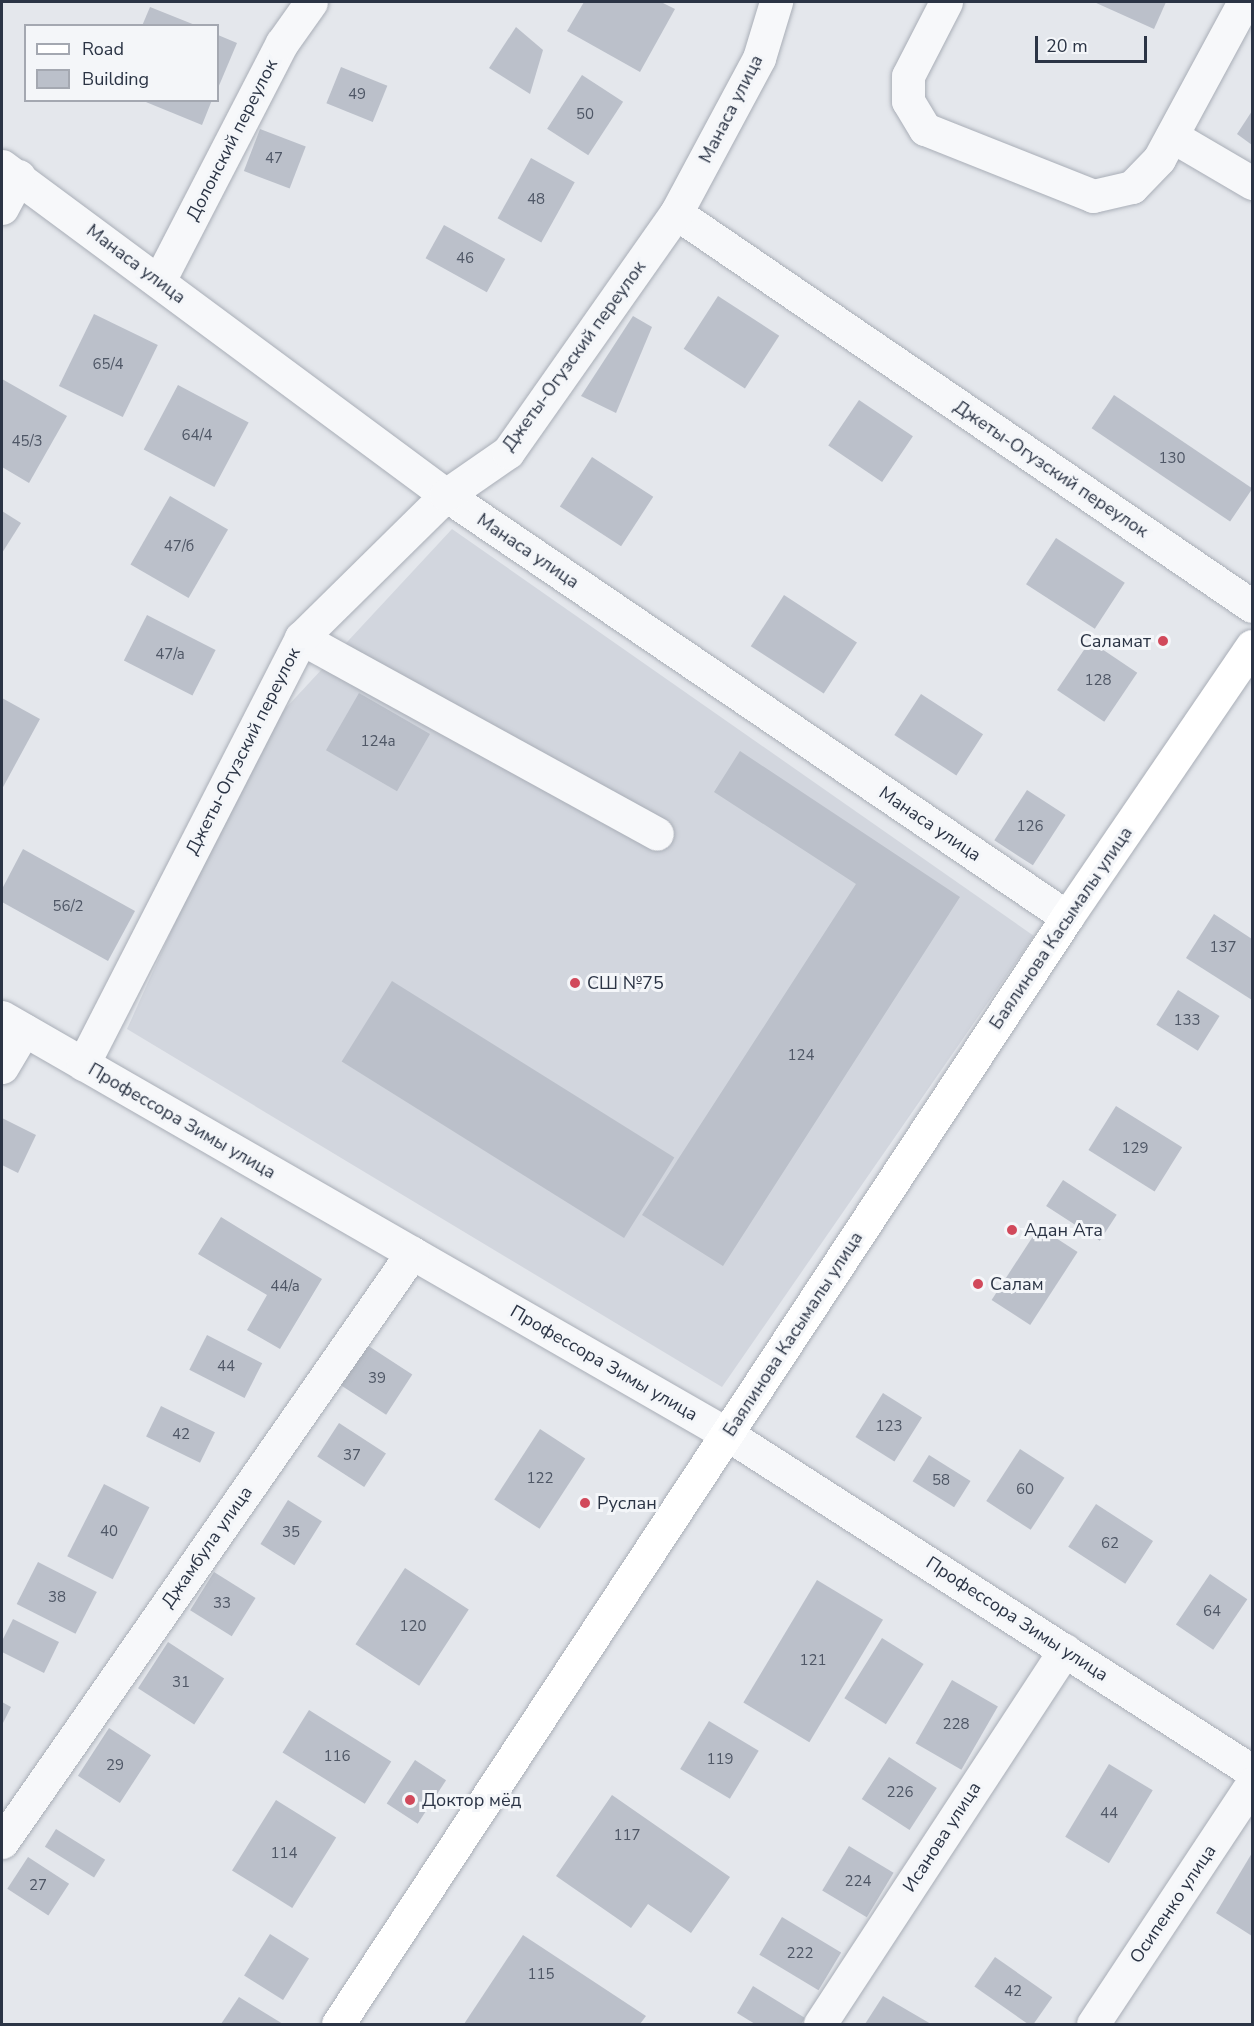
<!DOCTYPE html>
<meta charset="utf-8">
<style>
body{margin:0}
#map{position:relative;width:1254px;height:2026px;overflow:hidden;background:#e4e7ec;font-family:"Nunito Sans",sans-serif}
div>[style]{position:absolute}
.built>*{inset:0;background:#d2d6de}
.building>*{inset:0;background:#bbc0ca;transform-origin:0 0}
.roads{filter:drop-shadow(0 0 2px #a9aeb7) drop-shadow(0 0 2px #a9aeb7)}
.minor>*{height:33px;margin:-16.5px;padding:0 16.5px;transform-origin:16.5px;border-radius:16.5px;background:#f7f8fa}
.major>*{height:33px;margin:-16.5px;padding:0 16.5px;transform-origin:16.5px;border-radius:16.5px;background:#fff}
.dots>*{width:16px;height:16px;translate:-50% -50%;box-sizing:border-box;border:3px solid #f4f6f9;border-radius:50%}
span{translate:-50% -50%;white-space:nowrap;text-align:center;line-height:1.15;-webkit-text-stroke:6px #f4f6f9;paint-order:stroke}
.number-label{font-size:15px;color:#4f5766}
.number-label span{-webkit-text-stroke-width:0}
.street-label{font-size:18px;color:#2b3445}
.poi-label{font-size:18px;color:#2b3445}
.right{translate:-100% -50%;text-align:right}
.left{translate:0 -50%;text-align:left}
.frame{position:absolute;inset:0;border:3px solid #2b3445;pointer-events:none}
.legend{position:absolute;left:24px;top:24px;width:195px;height:78px;box-sizing:border-box;background:#f4f6f9;border:2px solid #a4a8b1;margin:0;padding:8px 10px;list-style:none;font-size:18px;color:#2b3445}
.legend li{display:flex;align-items:center;gap:12px;height:30px}
.legend b{width:30px;border:2px solid #a4a8b1}
.scale{position:absolute;left:1035px;top:36px;width:112px;height:27px;box-sizing:border-box;border:3px solid #2b3445;border-top:0;padding-left:8px;font-size:18px;line-height:21px;white-space:nowrap;color:#2b3445;-webkit-text-stroke:4px #f4f6f9;paint-order:stroke}
</style>
<div id="map">
<div class="built">
<i style="clip-path:polygon(452px 529px,1034px 936px,722px 1387px,127px 1029px,258px 738px)"></i>
</div>
<div class="building">
<i style="clip-path:polygon(584px 2px,661px 2px,675px 9px,640px 72px,567px 31px)"></i>
<i style="clip-path:polygon(1094px 2px,1166px 2px,1154px 29px)"></i>
<i style="clip-path:polygon(150px 7px,195px 25px,195px 26px,142px 26px)"></i>
<i style="clip-path:polygon(516px 27px,543px 50px,530px 94px,489px 68px)"></i>
<i style="clip-path:polygon(218px 35px,237px 43px,218px 88px)"></i>
<i style="left:341px;top:67px;width:50px;height:39px;rotate:22deg"></i>
<i style="left:582px;top:75px;width:49px;height:64px;rotate:33deg"></i>
<i style="clip-path:polygon(141px 100px,212px 100px,202px 125px)"></i>
<i style="clip-path:polygon(1252px 111px,1252px 145px,1237px 134px)"></i>
<i style="left:260px;top:129px;width:49px;height:45px;rotate:21deg"></i>
<i style="left:531px;top:158px;width:50px;height:69px;rotate:29deg"></i>
<i style="left:444px;top:225px;width:70px;height:38px;rotate:29deg"></i>
<i style="left:718px;top:296px;width:73px;height:63px;rotate:33deg"></i>
<i style="left:94px;top:314px;width:71px;height:80px;rotate:26deg"></i>
<i style="clip-path:polygon(633px 316px,652px 327px,616px 413px,581px 396px)"></i>
<i style="clip-path:polygon(2px 379px,67px 416px,29px 483px,2px 467px)"></i>
<i style="left:178px;top:385px;width:80px;height:73px;rotate:28deg"></i>
<i style="left:1114px;top:395px;width:167px;height:40px;rotate:34deg"></i>
<i style="left:859px;top:400px;width:65px;height:55px;rotate:34deg"></i>
<i style="left:592px;top:457px;width:73px;height:59px;rotate:33deg"></i>
<i style="left:170px;top:496px;width:67px;height:79px;rotate:30deg"></i>
<i style="clip-path:polygon(2px 511px,21px 523px,2px 553px)"></i>
<i style="left:1056px;top:538px;width:82px;height:55px;rotate:33deg"></i>
<i style="left:784px;top:595px;width:87px;height:61px;rotate:33deg"></i>
<i style="left:147px;top:615px;width:77px;height:51px;rotate:27deg"></i>
<i style="left:1090px;top:641px;width:57px;height:59px;rotate:34deg"></i>
<i style="left:359px;top:693px;width:82px;height:66px;rotate:30deg"></i>
<i style="left:921px;top:694px;width:74px;height:49px;rotate:33deg"></i>
<i style="clip-path:polygon(2px 698px,40px 719px,2px 789px)"></i>
<i style="clip-path:polygon(740px 751px,960px 897px,723px 1266px,642px 1215px,856px 884px,714px 792px)"></i>
<i style="left:1027px;top:790px;width:46px;height:60px;rotate:33deg"></i>
<i style="clip-path:polygon(23px 849px,135px 911px,108px 961px,2px 902px,2px 889px)"></i>
<i style="clip-path:polygon(1214px 914px,1252px 939px,1252px 1000px,1186px 958px)"></i>
<i style="left:392px;top:981px;width:333px;height:95px;rotate:32deg"></i>
<i style="left:1178px;top:990px;width:49px;height:41px;rotate:32deg"></i>
<i style="left:1116px;top:1106px;width:78px;height:52px;rotate:32deg"></i>
<i style="clip-path:polygon(2px 1118px,36px 1135px,18px 1173px,2px 1165px)"></i>
<i style="left:1063px;top:1180px;width:64px;height:31px;rotate:33deg"></i>
<i style="clip-path:polygon(221px 1217px,322px 1279px,280px 1349px,247px 1330px,267px 1295px,198px 1254px)"></i>
<i style="left:1039px;top:1227px;width:46px;height:87px;rotate:33deg"></i>
<i style="left:207px;top:1335px;width:62px;height:39px;rotate:27deg"></i>
<i style="left:367px;top:1345px;width:54px;height:48px;rotate:33deg"></i>
<i style="left:883px;top:1393px;width:46px;height:52px;rotate:32deg"></i>
<i style="left:161px;top:1406px;width:60px;height:34px;rotate:26deg"></i>
<i style="left:339px;top:1423px;width:56px;height:40px;rotate:33deg"></i>
<i style="left:540px;top:1429px;width:54px;height:84px;rotate:33deg"></i>
<i style="left:1020px;top:1449px;width:53px;height:62px;rotate:33deg"></i>
<i style="left:929px;top:1455px;width:49px;height:31px;rotate:32deg"></i>
<i style="left:104px;top:1484px;width:51px;height:81px;rotate:27deg"></i>
<i style="left:288px;top:1500px;width:40px;height:52px;rotate:32deg"></i>
<i style="left:1096px;top:1504px;width:68px;height:51px;rotate:33deg"></i>
<i style="left:38px;top:1562px;width:66px;height:47px;rotate:27deg"></i>
<i style="left:405px;top:1568px;width:76px;height:91px;rotate:33deg"></i>
<i style="left:214px;top:1572px;width:49px;height:45px;rotate:32deg"></i>
<i style="left:1210px;top:1574px;width:45px;height:61px;rotate:34deg"></i>
<i style="left:817px;top:1580px;width:77px;height:143px;rotate:31deg"></i>
<i style="clip-path:polygon(13px 1619px,59px 1642px,44px 1673px,2px 1652px,2px 1641px)"></i>
<i style="left:882px;top:1638px;width:49px;height:71px;rotate:32deg"></i>
<i style="left:168px;top:1642px;width:67px;height:55px;rotate:33deg"></i>
<i style="left:952px;top:1680px;width:53px;height:73px;rotate:30deg"></i>
<i style="clip-path:polygon(2px 1702px,11px 1707px,2px 1725px)"></i>
<i style="left:309px;top:1710px;width:97px;height:50px;rotate:32deg"></i>
<i style="left:709px;top:1721px;width:58px;height:56px;rotate:31deg"></i>
<i style="left:109px;top:1728px;width:50px;height:57px;rotate:33deg"></i>
<i style="left:889px;top:1757px;width:57px;height:50px;rotate:33deg"></i>
<i style="left:415px;top:1760px;width:37px;height:52px;rotate:33deg"></i>
<i style="left:1109px;top:1764px;width:51px;height:85px;rotate:31deg"></i>
<i style="clip-path:polygon(612px 1795px,730px 1877px,691px 1933px,648px 1904px,631px 1928px,556px 1876px)"></i>
<i style="left:276px;top:1800px;width:71px;height:83px;rotate:32deg"></i>
<i style="left:56px;top:1829px;width:58px;height:21px;rotate:32deg"></i>
<i style="left:849px;top:1846px;width:52px;height:52px;rotate:31deg"></i>
<i style="clip-path:polygon(1252px 1853px,1252px 1936px,1216px 1913px)"></i>
<i style="left:28px;top:1857px;width:49px;height:38px;rotate:33deg"></i>
<i style="left:782px;top:1917px;width:69px;height:44px;rotate:31deg"></i>
<i style="left:270px;top:1934px;width:46px;height:49px;rotate:32deg"></i>
<i style="clip-path:polygon(523px 1935px,646px 2016px,640px 2024px,464px 2024px)"></i>
<i style="left:995px;top:1957px;width:70px;height:36px;rotate:35deg"></i>
<i style="clip-path:polygon(753px 1986px,805px 2018px,801px 2024px,755px 2024px,737px 2013px)"></i>
<i style="clip-path:polygon(883px 1996px,931px 2024px,865px 2024px)"></i>
<i style="clip-path:polygon(239px 1997px,283px 2024px,221px 2024px)"></i>
</div>
<div class="roads">
<div class="minor">
<i style="left:946px;top:2px;width:83px;rotate:117.2deg"></i>
<i style="left:908px;top:76px;width:25px;rotate:90deg"></i>
<i style="left:908px;top:101px;width:33px;rotate:59deg"></i>
<i style="left:925px;top:129px;width:181px;rotate:21.7deg"></i>
<i style="left:1093px;top:196px;width:40px;rotate:-13deg"></i>
<i style="left:1132px;top:187px;width:39px;rotate:-46deg"></i>
<i style="left:1159px;top:159px;width:179px;rotate:-61.6deg"></i>
<i style="left:1172px;top:136px;width:93px;rotate:30.4deg"></i>
<i style="left:2px;top:166px;width:553px;rotate:36.54deg"></i>
<i style="left:446px;top:495px;width:751px;rotate:34.2deg"></i>
<i style="left:2px;top:208px;width:36px;rotate:-62deg"></i>
<i style="left:676px;top:213px;width:697px;rotate:34.31deg"></i>
<i style="left:159px;top:281px;width:268px;rotate:-62.7deg"></i>
<i style="left:282px;top:43px;width:50px;rotate:-54.7deg"></i>
<i style="left:301px;top:638px;width:406px;rotate:28.8deg"></i>
<i style="left:2px;top:1017px;width:836px;rotate:29.91deg"></i>
<i style="left:727px;top:1434px;width:624px;rotate:32.7deg"></i>
<i style="left:83px;top:1064px;width:479px;rotate:-62.9deg"></i>
<i style="left:301px;top:638px;width:204px;rotate:-44.6deg"></i>
<i style="left:446px;top:495px;width:75px;rotate:-34.7deg"></i>
<i style="left:508px;top:452px;width:292px;rotate:-54.9deg"></i>
<i style="left:676px;top:213px;width:176px;rotate:-61.8deg"></i>
<i style="left:759px;top:58px;width:59px;rotate:-73.1deg"></i>
<i style="left:2px;top:1067px;width:43px;rotate:-59.3deg"></i>
<i style="left:2px;top:1842px;width:718px;rotate:-55.16deg"></i>
<i style="left:820px;top:2024px;width:447px;rotate:-56.8deg"></i>
<i style="left:1093px;top:2024px;width:288px;rotate:-56.5deg"></i>
</div>
<div class="major">
<i style="left:338px;top:2024px;width:1325px;rotate:-56.63deg"></i>
<i style="left:1067px;top:917px;width:328px;rotate:-55.7deg"></i>
</div>
</div>
<div class="dots">
<i style="left:1163px;top:641px;background:#d1495b"></i>
<i style="left:575px;top:983px;background:#d1495b"></i>
<i style="left:1012px;top:1230px;background:#d1495b"></i>
<i style="left:978px;top:1284px;background:#d1495b"></i>
<i style="left:585px;top:1503px;background:#d1495b"></i>
<i style="left:410px;top:1800px;background:#d1495b"></i>
</div>
<div class="number-label">
<span style="left:357px;top:95px">49</span>
<span style="left:585px;top:115px">50</span>
<span style="left:274px;top:159px">47</span>
<span style="left:536px;top:200px">48</span>
<span style="left:465px;top:259px">46</span>
<span style="left:108px;top:365px">65/4</span>
<span style="left:197px;top:436px">64/4</span>
<span style="left:27px;top:442px">45/3</span>
<span style="left:1172px;top:459px">130</span>
<span style="left:179px;top:547px">47/б</span>
<span style="left:170px;top:655px">47/a</span>
<span style="left:1098px;top:681px">128</span>
<span style="left:378px;top:742px">124а</span>
<span style="left:1030px;top:827px">126</span>
<span style="left:68px;top:907px">56/2</span>
<span style="left:1223px;top:948px">137</span>
<span style="left:1187px;top:1021px">133</span>
<span style="left:801px;top:1056px">124</span>
<span style="left:1135px;top:1149px">129</span>
<span style="left:285px;top:1287px">44/a</span>
<span style="left:226px;top:1367px">44</span>
<span style="left:377px;top:1379px">39</span>
<span style="left:889px;top:1427px">123</span>
<span style="left:181px;top:1435px">42</span>
<span style="left:352px;top:1456px">37</span>
<span style="left:540px;top:1479px">122</span>
<span style="left:941px;top:1481px">58</span>
<span style="left:1025px;top:1490px">60</span>
<span style="left:109px;top:1532px">40</span>
<span style="left:291px;top:1533px">35</span>
<span style="left:1110px;top:1544px">62</span>
<span style="left:57px;top:1598px">38</span>
<span style="left:222px;top:1604px">33</span>
<span style="left:1212px;top:1612px">64</span>
<span style="left:413px;top:1627px">120</span>
<span style="left:813px;top:1661px">121</span>
<span style="left:181px;top:1683px">31</span>
<span style="left:956px;top:1725px">228</span>
<span style="left:337px;top:1757px">116</span>
<span style="left:720px;top:1760px">119</span>
<span style="left:115px;top:1766px">29</span>
<span style="left:900px;top:1793px">226</span>
<span style="left:1109px;top:1814px">44</span>
<span style="left:627px;top:1836px">117</span>
<span style="left:284px;top:1854px">114</span>
<span style="left:858px;top:1882px">224</span>
<span style="left:38px;top:1886px">27</span>
<span style="left:800px;top:1954px">222</span>
<span style="left:541px;top:1975px">115</span>
<span style="left:1013px;top:1992px">42</span>
</div>
<div class="street-label">
<span style="left:731px;top:109px;rotate:-63deg">Манаса улица</span>
<span style="left:232px;top:140px;rotate:-63deg">Долонский переулок</span>
<span style="left:136px;top:264px;rotate:37deg">Манаса улица</span>
<span style="left:574px;top:356px;rotate:-54deg">Джеты-Огузский переулок</span>
<span style="left:1051px;top:469px;rotate:34deg">Джеты-Огузский переулок</span>
<span style="left:528px;top:551px;rotate:34deg">Манаса улица</span>
<span style="left:243px;top:751px;rotate:-63deg">Джеты-Огузский переулок</span>
<span style="left:930px;top:824px;rotate:34deg">Манаса улица</span>
<span style="left:1061px;top:928px;rotate:-56deg">Баялинова Касымалы улица</span>
<span style="left:182px;top:1121px;rotate:30deg">Профессора Зимы улица</span>
<span style="left:793px;top:1334px;rotate:-57deg">Баялинова Касымалы улица</span>
<span style="left:604px;top:1363px;rotate:30deg">Профессора Зимы улица</span>
<span style="left:207px;top:1547px;rotate:-55deg">Джамбула улица</span>
<span style="left:1017px;top:1619px;rotate:33deg">Профессора Зимы улица</span>
<span style="left:942px;top:1837px;rotate:-57deg">Исанова улица</span>
<span style="left:1173px;top:1904px;rotate:-56deg">Осипенко улица</span>
</div>
<div class="poi-label">
<span class="right" style="left:1151px;top:641px">Саламат</span>
<span class="left" style="left:587px;top:983px">СШ №75</span>
<span class="left" style="left:1024px;top:1230px">Адан Ата</span>
<span class="left" style="left:990px;top:1284px">Салам</span>
<span class="left" style="left:597px;top:1503px">Руслан</span>
<span class="left" style="left:422px;top:1800px">Доктор мёд</span>
</div>
<div class="frame"></div>
<ul class="legend">
<li><b style="height:8px;background:#fff"></b>Road</li>
<li><b style="height:16px;background:#bbc0ca"></b>Building</li>
</ul>
<div class="scale">20 m</div>
</div>
